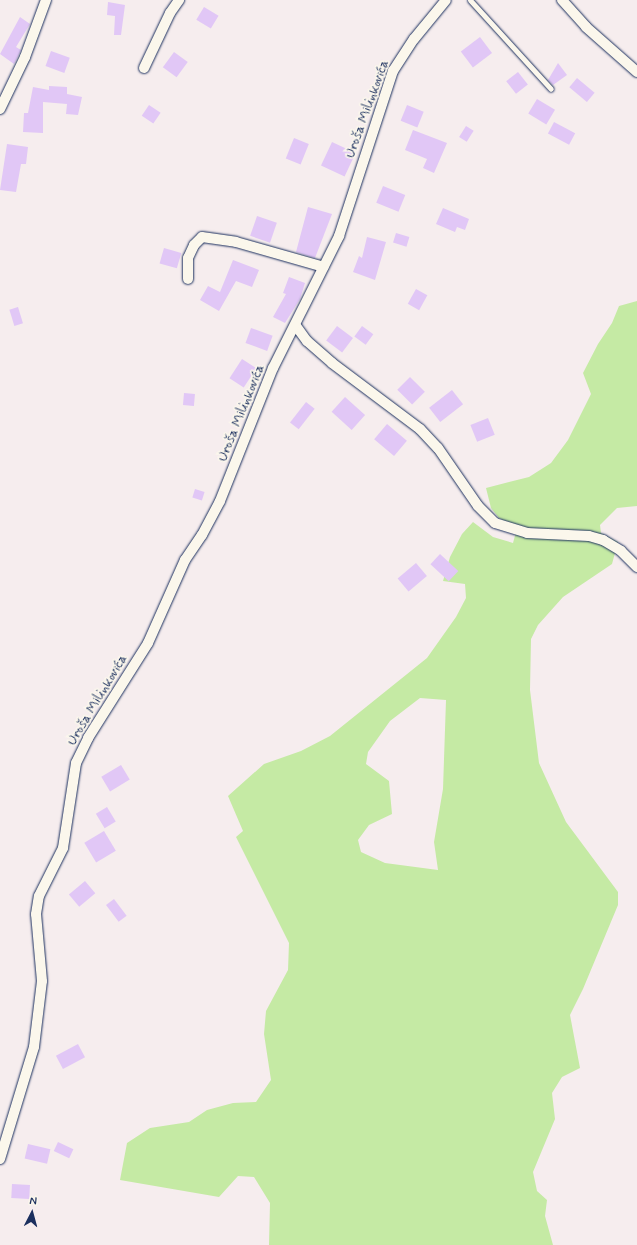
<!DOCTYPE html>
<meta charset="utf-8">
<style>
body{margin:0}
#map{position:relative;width:637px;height:1245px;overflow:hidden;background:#f6edee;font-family:Mynerve,sans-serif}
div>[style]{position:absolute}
.green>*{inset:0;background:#c5eaa4}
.building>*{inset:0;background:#e1c7f6;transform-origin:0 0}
.roads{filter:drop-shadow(0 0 1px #1b2f5e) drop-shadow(0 0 1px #1b2f5e)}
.service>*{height:5px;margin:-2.5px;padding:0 2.5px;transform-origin:2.5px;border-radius:2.5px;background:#fbf7ec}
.minor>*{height:10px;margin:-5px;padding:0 5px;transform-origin:5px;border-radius:5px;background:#fbf7ec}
span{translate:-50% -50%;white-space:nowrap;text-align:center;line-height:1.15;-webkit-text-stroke:3.5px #fbf7ec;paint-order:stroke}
.street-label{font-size:14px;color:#1b2f5e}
.north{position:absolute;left:12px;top:1193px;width:40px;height:40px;-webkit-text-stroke:3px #fbf7ec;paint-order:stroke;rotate:6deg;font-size:11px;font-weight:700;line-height:16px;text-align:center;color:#1b2f5e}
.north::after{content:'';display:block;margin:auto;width:14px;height:18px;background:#1b2f5e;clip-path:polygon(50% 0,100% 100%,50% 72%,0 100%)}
</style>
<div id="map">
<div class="green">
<i style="clip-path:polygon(evenodd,637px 301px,637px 506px,617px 508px,600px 525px,601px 533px,618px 542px,612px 564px,563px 597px,538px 625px,531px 639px,530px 690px,539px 763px,566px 822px,618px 892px,618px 905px,583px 989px,570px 1015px,580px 1068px,562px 1077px,552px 1093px,555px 1119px,533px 1172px,537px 1191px,547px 1200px,545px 1216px,553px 1245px,269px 1245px,270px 1203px,254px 1177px,238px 1176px,219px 1197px,120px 1180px,127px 1143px,150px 1128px,189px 1122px,207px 1110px,233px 1103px,256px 1102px,271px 1080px,264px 1034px,266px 1011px,288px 970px,289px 943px,236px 837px,243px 831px,228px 796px,264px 764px,301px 751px,330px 736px,427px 658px,456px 617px,466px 598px,465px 584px,443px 581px,450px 557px,462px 534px,473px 522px,493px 537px,513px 543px,517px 528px,499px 518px,491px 508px,486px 488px,529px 477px,551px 463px,568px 440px,591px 394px,583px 373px,598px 344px,612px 323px,619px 306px,637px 301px,420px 698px,446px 700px,443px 789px,434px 842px,438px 870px,385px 863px,361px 852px,358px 840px,369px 825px,392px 814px,389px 781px,366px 764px,368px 752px,390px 721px,420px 698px)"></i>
</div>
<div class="building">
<i style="clip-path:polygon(108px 2px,125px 5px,121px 35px,114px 35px,115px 16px,107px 15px)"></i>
<i style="left:204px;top:7px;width:17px;height:15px;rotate:31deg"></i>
<i style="clip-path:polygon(20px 17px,30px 24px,16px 47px,21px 50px,14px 64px,0 54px)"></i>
<i style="left:480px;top:37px;width:20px;height:24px;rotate:53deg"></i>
<i style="left:51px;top:51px;width:20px;height:16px;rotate:20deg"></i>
<i style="left:174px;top:52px;width:17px;height:19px;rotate:36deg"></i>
<i style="clip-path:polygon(558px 63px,567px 75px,553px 85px,548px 80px)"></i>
<i style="left:518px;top:72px;width:16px;height:15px;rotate:52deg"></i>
<i style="left:577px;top:78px;width:23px;height:12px;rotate:40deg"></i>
<i style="clip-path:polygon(49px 86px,67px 87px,67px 94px,82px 97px,78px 115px,66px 114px,67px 104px,43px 102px,43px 133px,23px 132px,24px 113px,28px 113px,33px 87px,49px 90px)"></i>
<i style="left:537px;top:99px;width:21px;height:17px;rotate:31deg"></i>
<i style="left:149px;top:105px;width:14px;height:13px;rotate:34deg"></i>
<i style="left:407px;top:105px;width:18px;height:17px;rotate:22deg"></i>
<i style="left:554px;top:122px;width:24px;height:13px;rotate:28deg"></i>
<i style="left:466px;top:126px;width:9px;height:13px;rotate:32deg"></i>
<i style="clip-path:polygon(413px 130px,447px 143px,434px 173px,423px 168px,427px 159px,405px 150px)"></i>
<i style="left:294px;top:138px;width:16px;height:22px;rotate:22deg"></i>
<i style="left:332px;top:142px;width:26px;height:26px;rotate:25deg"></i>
<i style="clip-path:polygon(7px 144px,28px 147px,26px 164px,21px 164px,16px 192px,0 190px)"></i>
<i style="left:383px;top:186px;width:24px;height:18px;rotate:22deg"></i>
<i style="clip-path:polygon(308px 207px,332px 214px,315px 258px,296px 252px)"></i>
<i style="clip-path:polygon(443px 208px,469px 219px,465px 230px,457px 227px,455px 232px,436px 224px)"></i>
<i style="left:257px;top:216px;width:21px;height:21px;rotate:19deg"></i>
<i style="left:396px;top:233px;width:14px;height:10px;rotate:17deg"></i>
<i style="clip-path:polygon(367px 237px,386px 242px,375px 280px,353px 272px,359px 256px,362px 258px)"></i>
<i style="left:164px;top:248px;width:18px;height:16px;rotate:16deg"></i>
<i style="clip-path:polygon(233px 260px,259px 270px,252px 287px,236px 281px,219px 311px,200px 300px,208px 286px,220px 292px)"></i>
<i style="clip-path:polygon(289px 277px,305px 283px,300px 299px,285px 323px,273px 317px,286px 294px,283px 293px)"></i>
<i style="left:416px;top:289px;width:13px;height:17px;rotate:29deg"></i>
<i style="left:18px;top:307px;width:17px;height:9px;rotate:73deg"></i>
<i style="left:337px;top:326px;width:20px;height:18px;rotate:37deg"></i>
<i style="left:362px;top:326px;width:14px;height:13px;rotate:36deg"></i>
<i style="left:251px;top:328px;width:23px;height:16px;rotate:20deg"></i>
<i style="left:242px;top:359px;width:17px;height:23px;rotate:33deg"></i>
<i style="left:410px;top:377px;width:21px;height:18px;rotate:45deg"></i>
<i style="left:452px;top:390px;width:18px;height:29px;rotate:52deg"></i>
<i style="left:184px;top:393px;width:11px;height:12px;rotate:5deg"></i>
<i style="left:345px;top:397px;width:27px;height:20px;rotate:42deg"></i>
<i style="left:306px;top:402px;width:11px;height:26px;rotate:38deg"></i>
<i style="left:488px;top:418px;width:18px;height:19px;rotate:68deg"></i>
<i style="left:387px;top:424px;width:26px;height:20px;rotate:40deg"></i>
<i style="left:195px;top:489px;width:10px;height:9px;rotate:17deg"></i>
<i style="left:440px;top:554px;width:25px;height:14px;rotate:43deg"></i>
<i style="left:416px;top:563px;width:17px;height:24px;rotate:50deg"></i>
<i style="left:121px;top:765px;width:17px;height:23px;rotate:59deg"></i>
<i style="left:107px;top:807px;width:17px;height:13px;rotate:59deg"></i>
<i style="left:104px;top:831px;width:23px;height:23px;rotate:59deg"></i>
<i style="left:85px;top:881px;width:16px;height:21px;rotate:50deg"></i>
<i style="left:114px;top:899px;width:21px;height:10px;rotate:53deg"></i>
<i style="left:78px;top:1044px;width:15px;height:25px;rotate:62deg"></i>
<i style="left:58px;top:1142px;width:17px;height:10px;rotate:25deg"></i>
<i style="left:28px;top:1144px;width:23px;height:15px;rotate:13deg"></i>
<i style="left:12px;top:1184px;width:18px;height:14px;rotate:3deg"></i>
</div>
<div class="roads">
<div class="service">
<i style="left:470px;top:0;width:120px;rotate:47.7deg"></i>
</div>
<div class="minor">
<i style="left:562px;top:0;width:36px;rotate:48deg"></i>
<i style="left:586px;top:27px;width:68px;rotate:41.4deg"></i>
<i style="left:144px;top:68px;width:61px;rotate:-64.7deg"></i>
<i style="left:170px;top:13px;width:16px;rotate:-55deg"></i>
<i style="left:0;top:109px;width:58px;rotate:-64.3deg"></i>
<i style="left:25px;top:57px;width:61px;rotate:-69.8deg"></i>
<i style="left:188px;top:279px;width:21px;rotate:-90deg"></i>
<i style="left:188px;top:258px;width:14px;rotate:-65deg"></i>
<i style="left:194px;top:245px;width:11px;rotate:-45deg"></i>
<i style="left:202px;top:237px;width:34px;rotate:8deg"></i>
<i style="left:236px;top:242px;width:91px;rotate:15.9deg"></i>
<i style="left:296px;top:326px;width:19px;rotate:54deg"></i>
<i style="left:307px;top:341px;width:33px;rotate:41deg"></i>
<i style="left:332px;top:363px;width:110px;rotate:36.9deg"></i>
<i style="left:420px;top:429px;width:26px;rotate:47deg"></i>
<i style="left:438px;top:448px;width:70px;rotate:55.4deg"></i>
<i style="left:478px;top:506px;width:24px;rotate:45deg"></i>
<i style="left:495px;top:523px;width:34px;rotate:17deg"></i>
<i style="left:527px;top:533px;width:62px;rotate:2.8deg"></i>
<i style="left:589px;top:536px;width:15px;rotate:16deg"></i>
<i style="left:603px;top:540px;width:21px;rotate:31deg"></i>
<i style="left:621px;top:551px;width:23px;rotate:45deg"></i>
<i style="left:0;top:1159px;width:117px;rotate:-73.1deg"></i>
<i style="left:34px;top:1047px;width:66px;rotate:-83.1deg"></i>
<i style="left:42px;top:981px;width:67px;rotate:-95.1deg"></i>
<i style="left:36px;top:914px;width:18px;rotate:-81deg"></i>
<i style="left:39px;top:896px;width:54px;rotate:-63.4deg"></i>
<i style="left:63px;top:848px;width:86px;rotate:-81.3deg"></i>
<i style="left:76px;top:763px;width:28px;rotate:-64deg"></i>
<i style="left:88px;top:738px;width:112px;rotate:-57.7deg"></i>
<i style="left:148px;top:643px;width:91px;rotate:-66deg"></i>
<i style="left:185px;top:560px;width:30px;rotate:-56deg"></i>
<i style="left:202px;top:535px;width:38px;rotate:-62deg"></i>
<i style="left:220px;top:501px;width:143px;rotate:-68.3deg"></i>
<i style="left:273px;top:368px;width:148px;rotate:-63.4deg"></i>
<i style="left:339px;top:236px;width:174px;rotate:-71.9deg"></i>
<i style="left:393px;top:71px;width:38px;rotate:-57deg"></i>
<i style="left:414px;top:39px;width:50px;rotate:-50.6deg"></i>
</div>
</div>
<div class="street-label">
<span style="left:367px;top:109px;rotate:-70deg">Uroša Milinkovića</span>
<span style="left:241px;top:413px;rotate:-68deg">Uroša Milinkovića</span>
<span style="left:97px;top:700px;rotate:-59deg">Uroša Milinkovića</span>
</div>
<div class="north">N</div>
</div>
